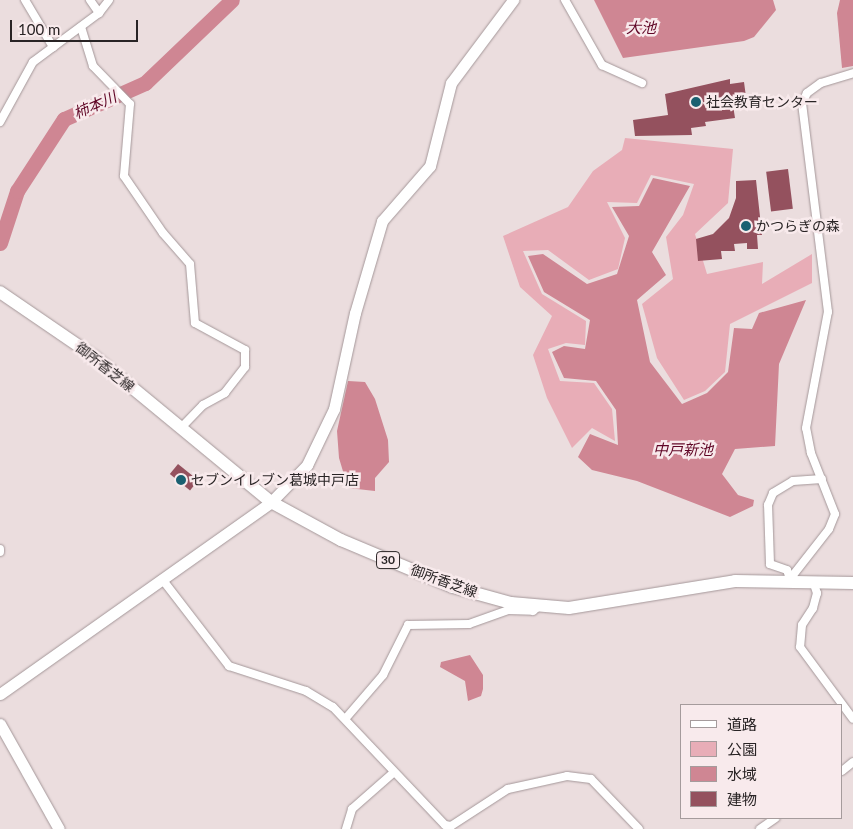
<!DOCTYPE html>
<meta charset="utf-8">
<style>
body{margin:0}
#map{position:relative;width:853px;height:829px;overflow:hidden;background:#ebddde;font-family:Lato,"Noto Sans JP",sans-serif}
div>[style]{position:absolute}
.green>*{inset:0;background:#e8adb7}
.water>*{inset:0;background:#cf8693}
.river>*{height:15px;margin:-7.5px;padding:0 7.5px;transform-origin:7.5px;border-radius:7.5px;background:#cf8693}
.building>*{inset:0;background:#94515e;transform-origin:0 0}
.roads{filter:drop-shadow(0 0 1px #a49799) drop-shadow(0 0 1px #a49799)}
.street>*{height:8px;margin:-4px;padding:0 4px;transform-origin:4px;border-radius:4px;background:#fff}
.secondary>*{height:11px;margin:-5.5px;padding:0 5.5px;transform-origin:5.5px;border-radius:5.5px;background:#fff}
.primary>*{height:12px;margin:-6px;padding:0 6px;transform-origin:6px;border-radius:6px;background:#fff}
.dots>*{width:14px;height:14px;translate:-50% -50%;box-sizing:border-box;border:2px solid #f8eaec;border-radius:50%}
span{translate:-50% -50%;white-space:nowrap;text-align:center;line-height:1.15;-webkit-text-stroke:5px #f8eaec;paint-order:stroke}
.shield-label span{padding:1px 4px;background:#f8eaec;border:1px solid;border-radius:4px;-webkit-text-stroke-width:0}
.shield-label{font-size:12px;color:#292425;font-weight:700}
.poi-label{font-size:14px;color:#292425}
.left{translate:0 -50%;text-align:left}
.street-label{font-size:14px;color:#292425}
.water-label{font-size:15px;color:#600626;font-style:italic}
.legend{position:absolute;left:680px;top:704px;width:162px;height:115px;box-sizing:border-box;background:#f8eaec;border:1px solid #a59b9c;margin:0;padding:6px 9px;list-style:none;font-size:15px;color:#292425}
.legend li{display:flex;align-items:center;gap:10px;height:25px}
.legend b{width:25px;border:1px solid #a59b9c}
.scale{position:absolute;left:10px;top:20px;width:128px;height:22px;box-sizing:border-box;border:2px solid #292425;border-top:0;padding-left:6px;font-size:15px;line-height:18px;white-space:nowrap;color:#292425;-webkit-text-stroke:4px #f8eaec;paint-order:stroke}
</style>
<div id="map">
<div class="green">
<i style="clip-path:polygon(625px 138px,733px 149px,728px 203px,695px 234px,707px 274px,763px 262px,762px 284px,812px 254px,812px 283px,730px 324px,725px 372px,705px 391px,684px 400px,657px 358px,642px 304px,673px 279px,666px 237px,683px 215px,694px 184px,651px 175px,637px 203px,607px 202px,625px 238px,618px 269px,589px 280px,548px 250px,523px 251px,542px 294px,586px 321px,585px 345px,566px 343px,548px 349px,560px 381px,594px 383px,612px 409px,615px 441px,592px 428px,572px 448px,547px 398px,533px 355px,552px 316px,520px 287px,503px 236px,568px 207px,593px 171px,622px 150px)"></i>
</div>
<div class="water">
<i style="clip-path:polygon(594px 0,773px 0,776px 10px,754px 37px,744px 41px,623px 58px)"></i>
<i style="clip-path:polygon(840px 0,853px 0,853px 66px,842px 68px,837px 13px)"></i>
<i style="clip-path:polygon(653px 178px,690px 186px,652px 252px,666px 275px,637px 300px,650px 362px,682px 404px,707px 393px,728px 372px,734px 328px,752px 329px,759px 313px,806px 300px,779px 364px,775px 446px,735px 449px,722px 474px,738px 495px,754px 500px,753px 506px,730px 517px,637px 481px,592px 470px,578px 457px,590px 434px,618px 445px,616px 410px,596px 381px,564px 378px,552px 352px,564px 346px,585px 349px,590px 320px,544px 292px,528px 256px,543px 254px,587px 284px,617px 274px,629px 236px,612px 207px,639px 206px)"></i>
<i style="clip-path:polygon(348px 381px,365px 382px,375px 399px,388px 440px,389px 462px,375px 478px,375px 491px,348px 488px,339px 458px,337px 431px)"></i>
<i style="clip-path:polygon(470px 655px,483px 675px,483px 689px,481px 696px,468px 701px,465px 681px,440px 667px,441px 662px)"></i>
</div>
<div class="river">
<i style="left:0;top:243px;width:55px;rotate:-71.9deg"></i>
<i style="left:17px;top:191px;width:86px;rotate:-56.9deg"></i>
<i style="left:64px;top:119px;width:89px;rotate:-24deg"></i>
<i style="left:145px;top:83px;width:120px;rotate:-43.7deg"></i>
</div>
<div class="building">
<i style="clip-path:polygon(730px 79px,730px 84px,744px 82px,746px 97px,732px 99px,735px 118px,705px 122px,706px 126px,691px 128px,692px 135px,635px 136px,633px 120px,668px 115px,665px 94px)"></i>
<i style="left:788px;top:169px;width:40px;height:22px;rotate:83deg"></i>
<i style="clip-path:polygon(756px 180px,762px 235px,757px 235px,758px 249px,747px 249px,747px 243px,734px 244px,735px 251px,721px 251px,722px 259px,698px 261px,696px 239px,713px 234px,729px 218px,736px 198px,736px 181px)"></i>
<i style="left:178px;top:464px;width:26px;height:13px;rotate:39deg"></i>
</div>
<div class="roads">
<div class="street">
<i style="left:25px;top:0;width:55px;rotate:59.2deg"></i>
<i style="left:90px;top:0;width:16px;rotate:55deg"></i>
<i style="left:565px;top:0;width:75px;rotate:60.4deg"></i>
<i style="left:602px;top:65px;width:44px;rotate:24.2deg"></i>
<i style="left:81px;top:27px;width:41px;rotate:72.9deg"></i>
<i style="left:93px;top:66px;width:53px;rotate:45.8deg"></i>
<i style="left:130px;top:104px;width:72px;rotate:94.8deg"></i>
<i style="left:124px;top:176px;width:69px;rotate:55.6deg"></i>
<i style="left:163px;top:233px;width:41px;rotate:48.9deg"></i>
<i style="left:190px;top:264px;width:59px;rotate:85.2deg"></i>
<i style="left:195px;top:323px;width:57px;rotate:28.4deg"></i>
<i style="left:245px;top:350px;width:17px;rotate:90deg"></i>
<i style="left:245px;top:367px;width:33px;rotate:128deg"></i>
<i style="left:225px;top:393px;width:25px;rotate:151deg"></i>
<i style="left:203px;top:405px;width:33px;rotate:134deg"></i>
<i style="left:0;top:122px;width:68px;rotate:-61.2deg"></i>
<i style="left:33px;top:62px;width:82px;rotate:-36.6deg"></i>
<i style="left:99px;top:13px;width:16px;rotate:-52deg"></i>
<i style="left:0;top:549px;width:3px;rotate:90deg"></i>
<i style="left:162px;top:579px;width:110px;rotate:52.4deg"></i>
<i style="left:229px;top:666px;width:81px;rotate:18deg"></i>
<i style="left:306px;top:691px;width:31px;rotate:31deg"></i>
<i style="left:333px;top:707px;width:163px;rotate:46.5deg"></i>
<i style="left:445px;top:825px;width:6px;rotate:9deg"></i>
<i style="left:451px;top:826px;width:68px;rotate:-33deg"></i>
<i style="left:508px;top:789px;width:60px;rotate:-12.4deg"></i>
<i style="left:567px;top:776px;width:24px;rotate:7deg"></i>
<i style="left:591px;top:779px;width:69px;rotate:46.2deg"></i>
<i style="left:790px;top:579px;width:63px;rotate:-52deg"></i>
<i style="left:829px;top:529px;width:16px;rotate:-68deg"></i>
<i style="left:835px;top:514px;width:66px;rotate:-111.5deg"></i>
<i style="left:811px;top:453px;width:25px;rotate:-101deg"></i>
<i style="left:806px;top:428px;width:118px;rotate:-79.3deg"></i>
<i style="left:828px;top:312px;width:210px;rotate:-97.1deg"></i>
<i style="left:802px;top:104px;width:12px;rotate:-66deg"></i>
<i style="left:807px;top:93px;width:17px;rotate:-36deg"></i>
<i style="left:821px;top:83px;width:34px;rotate:-17deg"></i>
<i style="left:790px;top:579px;width:9px;rotate:-108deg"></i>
<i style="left:787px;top:570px;width:18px;rotate:-161deg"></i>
<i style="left:770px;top:564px;width:59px;rotate:-91.9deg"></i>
<i style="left:768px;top:505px;width:13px;rotate:-67deg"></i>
<i style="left:773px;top:493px;width:23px;rotate:-31deg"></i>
<i style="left:793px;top:481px;width:29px;rotate:-4deg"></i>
<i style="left:813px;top:581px;width:13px;rotate:72deg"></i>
<i style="left:817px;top:593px;width:16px;rotate:105deg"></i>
<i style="left:813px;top:608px;width:20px;rotate:123deg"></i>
<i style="left:802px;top:625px;width:22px;rotate:95deg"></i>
<i style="left:800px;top:647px;width:89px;rotate:53.6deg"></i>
<i style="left:346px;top:718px;width:57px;rotate:-49.3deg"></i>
<i style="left:383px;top:675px;width:56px;rotate:-63.4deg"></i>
<i style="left:408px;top:625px;width:61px;rotate:-0.9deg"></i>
<i style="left:469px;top:624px;width:41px;rotate:-19.7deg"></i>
<i style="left:508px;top:610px;width:25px;rotate:2deg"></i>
<i style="left:533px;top:611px;width:6px;rotate:-39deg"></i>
<i style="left:842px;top:771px;width:14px;rotate:-39deg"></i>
<i style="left:346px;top:829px;width:21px;rotate:-73deg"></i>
<i style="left:352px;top:809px;width:55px;rotate:-41.3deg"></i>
<i style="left:760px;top:829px;width:19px;rotate:-35deg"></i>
</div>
<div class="secondary">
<i style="left:0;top:694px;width:332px;rotate:-35.3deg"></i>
<i style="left:271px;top:502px;width:52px;rotate:-45.8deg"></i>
<i style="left:307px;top:465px;width:62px;rotate:-64.3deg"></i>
<i style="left:334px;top:409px;width:98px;rotate:-77.7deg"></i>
<i style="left:355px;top:313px;width:96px;rotate:-73.6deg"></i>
<i style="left:382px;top:221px;width:73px;rotate:-48.9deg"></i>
<i style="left:430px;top:166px;width:86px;rotate:-75.8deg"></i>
<i style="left:451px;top:83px;width:104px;rotate:-53.2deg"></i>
<i style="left:0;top:724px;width:120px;rotate:60.7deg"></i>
</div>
<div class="primary">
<i style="left:0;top:292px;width:115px;rotate:34.4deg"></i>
<i style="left:95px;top:357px;width:228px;rotate:39.5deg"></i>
<i style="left:271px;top:502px;width:80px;rotate:28.5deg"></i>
<i style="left:341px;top:540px;width:121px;rotate:22.8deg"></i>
<i style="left:453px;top:587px;width:60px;rotate:15.4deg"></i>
<i style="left:511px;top:603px;width:58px;rotate:4.9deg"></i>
<i style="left:569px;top:608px;width:168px;rotate:-9.2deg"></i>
<i style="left:735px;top:581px;width:118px;rotate:1deg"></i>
</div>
</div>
<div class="dots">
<i style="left:696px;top:102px;background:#1a6071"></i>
<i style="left:746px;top:226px;background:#1a6071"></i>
<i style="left:181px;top:480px;background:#1a6071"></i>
</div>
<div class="shield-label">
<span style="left:388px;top:560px">30</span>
</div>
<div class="poi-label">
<span class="left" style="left:706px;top:102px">社会教育センター</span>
<span class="left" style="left:756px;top:226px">かつらぎの森</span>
<span class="left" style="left:191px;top:480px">セブンイレブン葛城中戸店</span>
</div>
<div class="street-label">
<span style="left:105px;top:367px;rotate:38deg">御所香芝線</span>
<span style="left:444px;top:581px;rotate:20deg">御所香芝線</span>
</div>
<div class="water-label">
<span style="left:641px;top:28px">大池</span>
<span style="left:95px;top:105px;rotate:-24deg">柿本川</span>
<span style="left:683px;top:450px">中戸新池</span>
</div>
<ul class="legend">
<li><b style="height:6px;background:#fff"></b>道路</li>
<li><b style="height:14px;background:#e8adb7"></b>公園</li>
<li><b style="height:14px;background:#cf8693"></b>水域</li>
<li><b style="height:14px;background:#94515e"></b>建物</li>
</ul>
<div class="scale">100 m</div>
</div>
